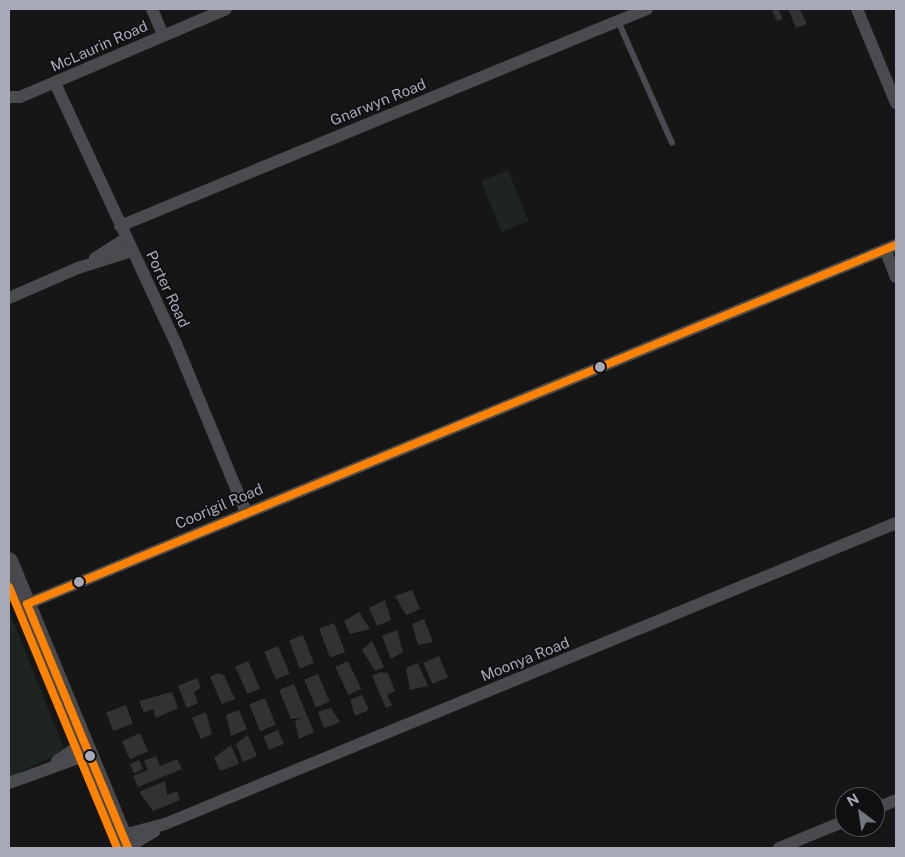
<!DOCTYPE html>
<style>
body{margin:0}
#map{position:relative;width:905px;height:857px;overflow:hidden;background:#161616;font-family:"Public Sans",sans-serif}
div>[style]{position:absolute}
.green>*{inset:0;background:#1e2520;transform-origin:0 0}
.building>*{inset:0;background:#323234;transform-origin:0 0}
.lane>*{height:6px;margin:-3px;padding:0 3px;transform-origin:3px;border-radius:3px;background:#4a4b4f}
.street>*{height:12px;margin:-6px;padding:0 6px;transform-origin:6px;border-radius:6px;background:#4a4b4f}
.secondary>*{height:18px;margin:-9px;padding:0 9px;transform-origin:9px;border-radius:9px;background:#49494d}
.bus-1>*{height:8px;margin:-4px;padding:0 4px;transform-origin:4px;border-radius:4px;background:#ff8200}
.bus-2>*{height:8px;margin:-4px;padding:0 4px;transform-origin:4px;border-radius:4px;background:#ff8200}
.dots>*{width:14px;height:14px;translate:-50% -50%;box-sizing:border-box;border:2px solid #101012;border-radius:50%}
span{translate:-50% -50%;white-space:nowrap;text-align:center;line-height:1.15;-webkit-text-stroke:4px #101012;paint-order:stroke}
.street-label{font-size:15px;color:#a7a9b7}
.frame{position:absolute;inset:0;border:10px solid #a7a9b7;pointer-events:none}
.north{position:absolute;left:835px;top:787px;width:50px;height:50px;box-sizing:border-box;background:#101012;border:1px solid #4c4d54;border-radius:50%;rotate:329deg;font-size:14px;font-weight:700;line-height:20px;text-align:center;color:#a7a9b7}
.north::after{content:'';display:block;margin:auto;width:18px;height:22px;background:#74767f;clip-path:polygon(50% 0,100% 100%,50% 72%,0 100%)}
</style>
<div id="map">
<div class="green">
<i style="left:508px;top:170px;width:55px;height:29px;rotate:68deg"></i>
<i style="clip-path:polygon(9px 611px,65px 751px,9px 777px)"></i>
</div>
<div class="building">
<i style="clip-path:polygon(771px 9px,784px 9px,779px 11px,783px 19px,777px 21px)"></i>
<i style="clip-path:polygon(788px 9px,800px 9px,807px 24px,796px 28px)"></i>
<i style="clip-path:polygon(412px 590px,420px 609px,406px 615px,395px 596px)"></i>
<i style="clip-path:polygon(385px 600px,391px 620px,377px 626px,369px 608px)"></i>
<i style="clip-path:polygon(359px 612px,370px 629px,350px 634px,344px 621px)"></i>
<i style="clip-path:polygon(424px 619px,433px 642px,418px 645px,412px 624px)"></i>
<i style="left:334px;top:623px;width:31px;height:16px;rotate:69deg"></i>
<i style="clip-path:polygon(397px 630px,403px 652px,391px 659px,382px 636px)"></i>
<i style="left:303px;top:635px;width:30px;height:15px;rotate:69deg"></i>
<i style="clip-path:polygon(372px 641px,384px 667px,375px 671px,362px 650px)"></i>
<i style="left:278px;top:646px;width:30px;height:15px;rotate:67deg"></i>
<i style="left:439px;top:656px;width:23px;height:17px;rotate:67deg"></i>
<i style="left:248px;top:661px;width:30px;height:14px;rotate:66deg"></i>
<i style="left:348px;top:661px;width:31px;height:14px;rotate:65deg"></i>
<i style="clip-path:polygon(418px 663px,428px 686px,410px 690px,406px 668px)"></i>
<i style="clip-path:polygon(381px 672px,388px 673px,395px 691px,387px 695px,392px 705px,386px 708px,372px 676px)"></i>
<i style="clip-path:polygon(218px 673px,224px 675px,235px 699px,222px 704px,210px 677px)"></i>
<i style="left:318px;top:674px;width:30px;height:15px;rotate:67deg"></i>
<i style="clip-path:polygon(197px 678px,201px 688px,194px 692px,198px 703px,187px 708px,178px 686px)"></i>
<i style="clip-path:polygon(294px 684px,314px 732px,299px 739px,295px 721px,302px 718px,291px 719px,279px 690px)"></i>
<i style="clip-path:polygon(172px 692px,178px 708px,156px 718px,153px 709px,144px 713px,139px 701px)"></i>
<i style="clip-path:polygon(362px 695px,369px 710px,355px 716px,350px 700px)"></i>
<i style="left:265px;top:698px;width:29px;height:17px;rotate:68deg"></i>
<i style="left:126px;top:705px;width:20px;height:21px;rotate:70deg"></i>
<i style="clip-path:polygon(331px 708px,340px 722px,324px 728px,318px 712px)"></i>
<i style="clip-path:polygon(239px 710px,247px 729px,231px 736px,226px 715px)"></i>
<i style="clip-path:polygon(206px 712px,212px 734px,201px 739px,192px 718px)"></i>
<i style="left:278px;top:730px;width:15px;height:16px;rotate:67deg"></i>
<i style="left:140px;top:733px;width:20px;height:20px;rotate:66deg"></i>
<i style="clip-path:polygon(248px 735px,257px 756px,243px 762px,236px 744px)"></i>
<i style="clip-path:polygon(231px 745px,239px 764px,220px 771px,214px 758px)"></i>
<i style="clip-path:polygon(156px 756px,160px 766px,177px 759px,182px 769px,138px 787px,133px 776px,148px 770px,144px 761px)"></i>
<i style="left:139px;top:760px;width:10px;height:10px;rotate:66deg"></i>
<i style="clip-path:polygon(165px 781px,167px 795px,177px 791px,180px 800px,153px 811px,139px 792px)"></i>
</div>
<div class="lane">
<i style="left:618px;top:21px;width:133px;rotate:66.1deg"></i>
</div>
<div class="street">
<i style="left:152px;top:9px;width:28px;rotate:67deg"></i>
<i style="left:857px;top:9px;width:102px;rotate:67.5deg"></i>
<i style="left:55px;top:83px;width:285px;rotate:65.1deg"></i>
<i style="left:175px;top:341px;width:185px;rotate:67.5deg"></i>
<i style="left:9px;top:97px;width:11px"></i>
<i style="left:20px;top:97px;width:224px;rotate:-23.1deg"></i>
<i style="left:120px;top:226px;width:570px;rotate:-22.38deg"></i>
<i style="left:885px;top:249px;width:30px;rotate:69deg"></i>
<i style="left:95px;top:258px;width:36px;rotate:-32deg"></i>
<i style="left:9px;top:298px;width:75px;rotate:-23.5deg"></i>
<i style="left:78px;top:268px;width:57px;rotate:-17.5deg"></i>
<i style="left:27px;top:604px;width:940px;rotate:-22.45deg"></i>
<i style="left:57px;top:761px;width:33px;rotate:-35deg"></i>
<i style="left:9px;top:783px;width:85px;rotate:-19.9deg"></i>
<i style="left:875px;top:809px;width:23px;rotate:-23deg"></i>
<i style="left:123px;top:835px;width:43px;rotate:-14.7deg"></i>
<i style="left:165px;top:824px;width:791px;rotate:-22.38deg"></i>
<i style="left:128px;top:847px;width:31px;rotate:-31deg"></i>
<i style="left:779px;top:848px;width:71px;rotate:-22.2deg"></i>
</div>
<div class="secondary">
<i style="left:9px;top:561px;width:311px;rotate:67.5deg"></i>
</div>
<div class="bus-1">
<i style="left:27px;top:604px;width:940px;rotate:-22.45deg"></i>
<i style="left:27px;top:604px;width:264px;rotate:67.5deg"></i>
</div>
<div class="bus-2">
<i style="left:9px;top:587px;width:282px;rotate:67.5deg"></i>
</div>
<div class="dots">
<i style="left:600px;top:367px;background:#a7a9b7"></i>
<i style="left:79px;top:582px;background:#a7a9b7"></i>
<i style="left:90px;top:756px;background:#a7a9b7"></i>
</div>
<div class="street-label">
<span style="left:99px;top:46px;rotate:-24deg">McLaurin Road</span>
<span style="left:378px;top:102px;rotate:-22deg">Gnarwyn Road</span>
<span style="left:168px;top:289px;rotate:65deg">Porter Road</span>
<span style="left:219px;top:506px;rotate:-23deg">Coorigil Road</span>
<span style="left:525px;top:659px;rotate:-22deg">Moonya Road</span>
</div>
<div class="frame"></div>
<div class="north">N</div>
</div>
